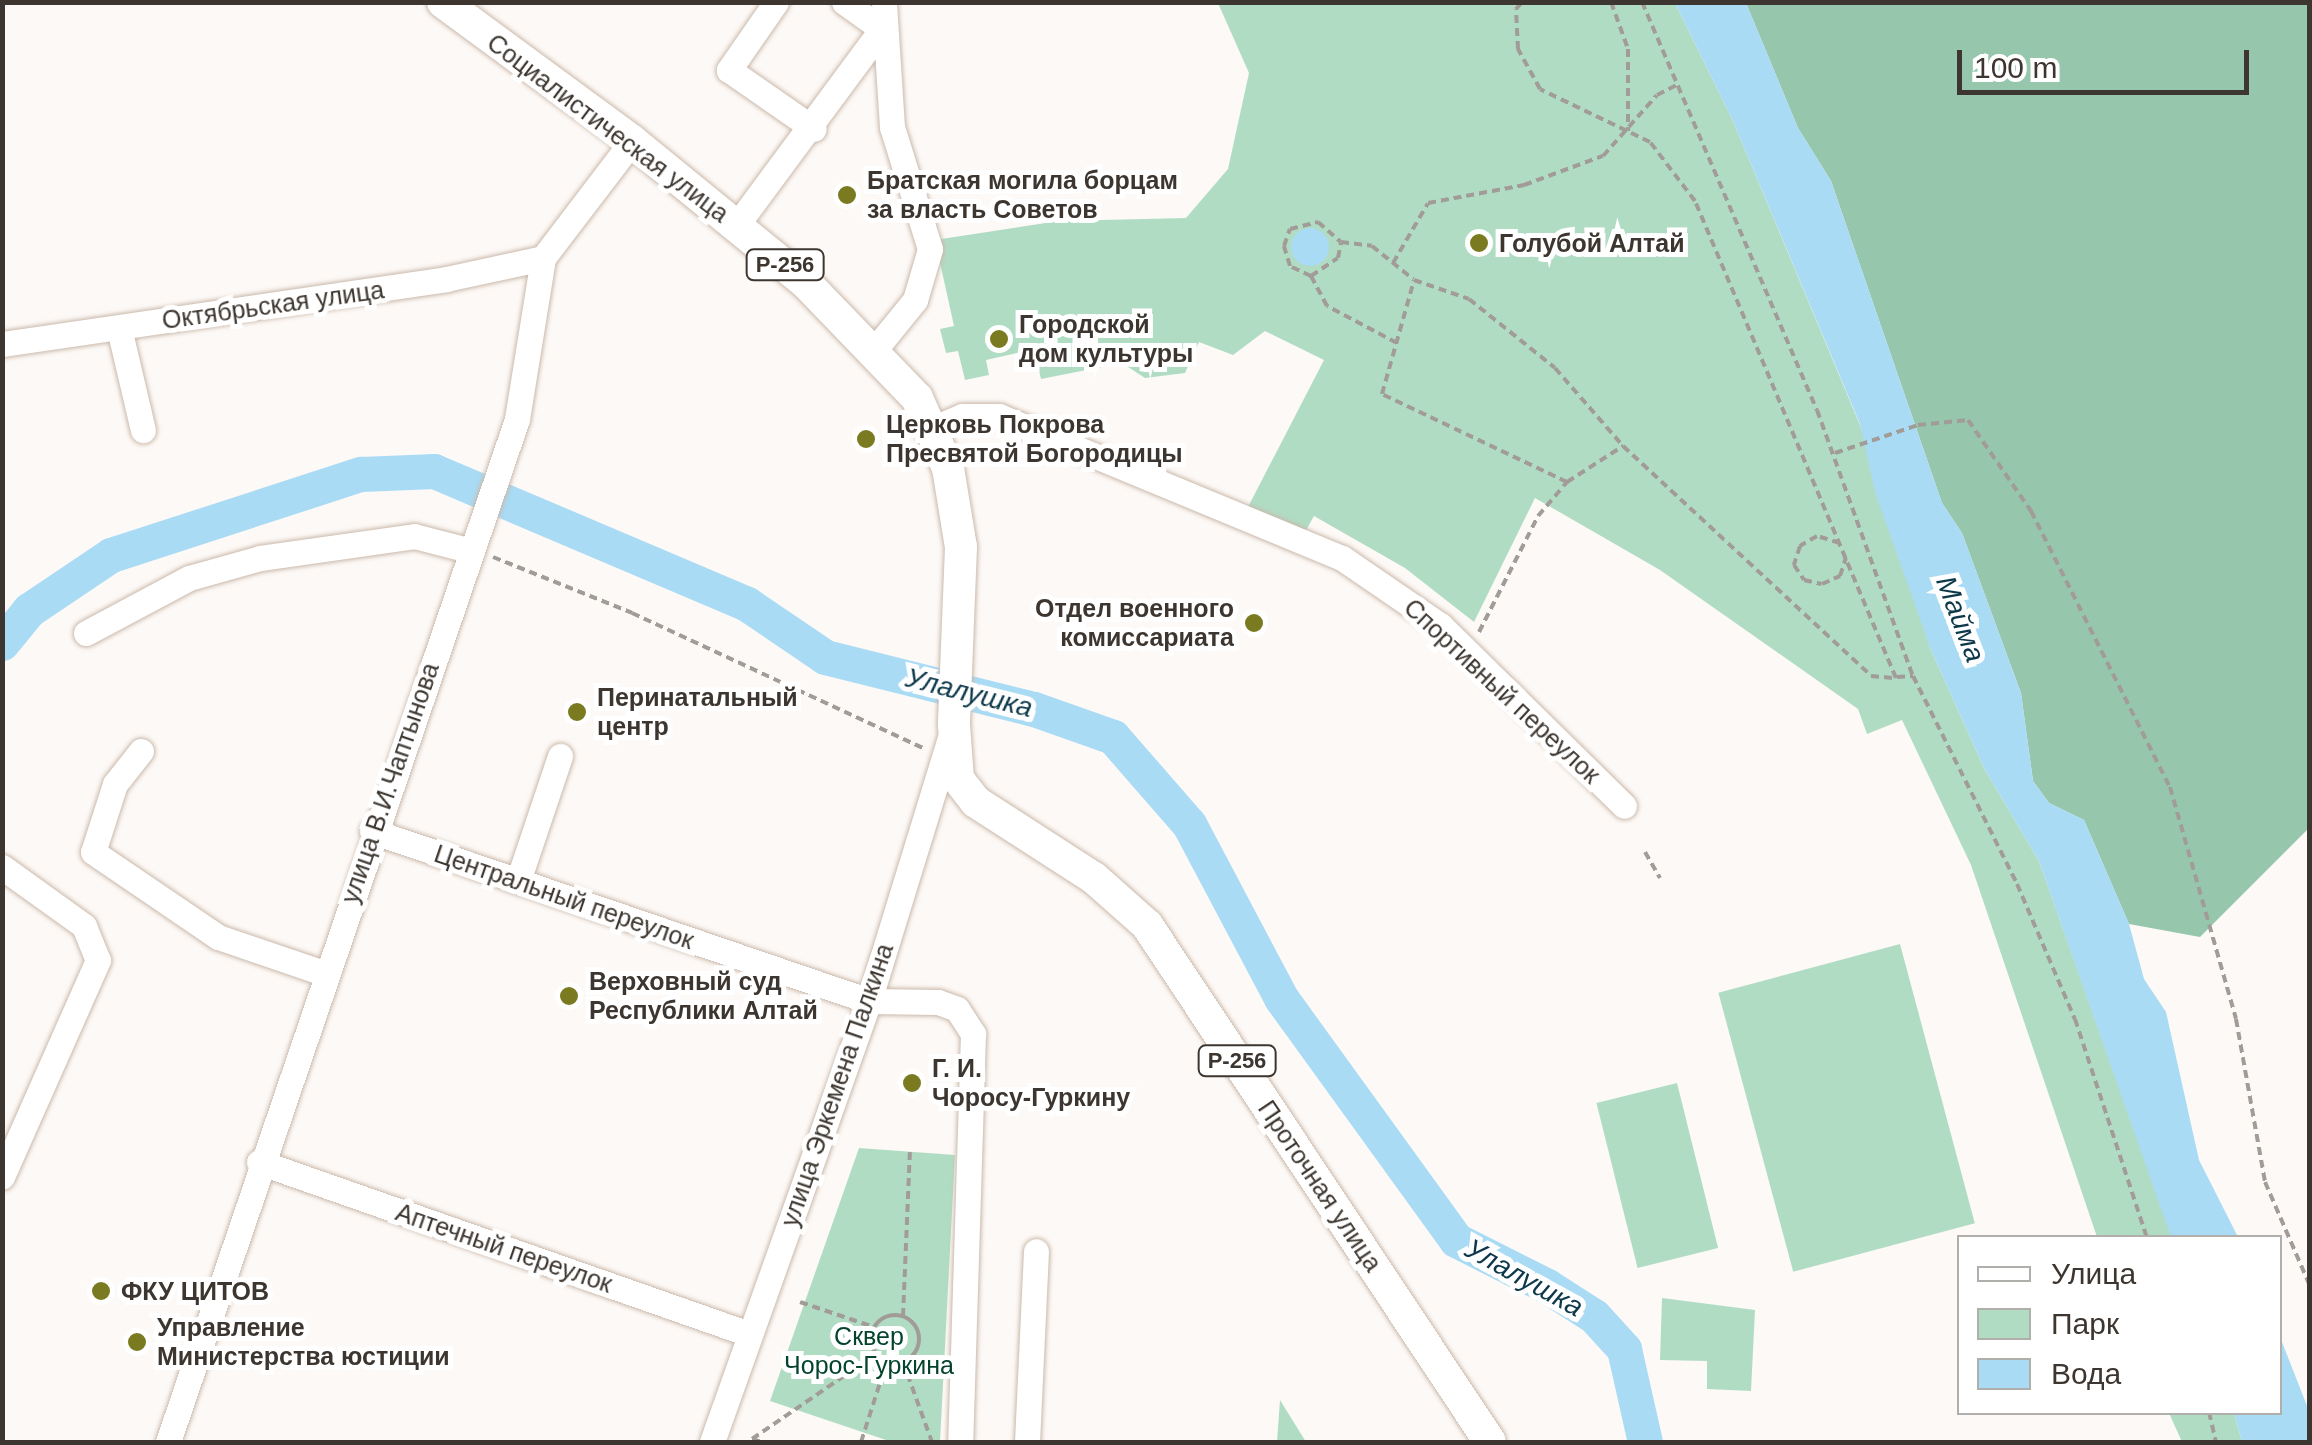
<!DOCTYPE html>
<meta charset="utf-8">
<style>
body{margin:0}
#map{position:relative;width:2312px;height:1445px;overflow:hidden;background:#fdf9f6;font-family:Arial,sans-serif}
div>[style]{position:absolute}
.green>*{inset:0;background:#b1dcc4;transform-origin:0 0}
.forest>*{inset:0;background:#96c6ac}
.water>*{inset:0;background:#a9dbf5}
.round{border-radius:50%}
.river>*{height:35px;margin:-17.5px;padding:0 17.5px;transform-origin:17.5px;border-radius:17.5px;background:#a9dbf5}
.path>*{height:4px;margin-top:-2px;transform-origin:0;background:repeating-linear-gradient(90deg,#a19c98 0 8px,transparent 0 13px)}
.path>.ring{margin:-2px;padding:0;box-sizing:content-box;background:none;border:4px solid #a19c98;border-radius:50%}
.roads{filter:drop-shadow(0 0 2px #cab9ab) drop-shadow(0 0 2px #cab9ab)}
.minor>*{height:25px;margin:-12.5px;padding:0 12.5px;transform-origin:12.5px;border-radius:12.5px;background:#fff}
.major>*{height:32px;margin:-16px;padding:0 16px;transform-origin:16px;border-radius:16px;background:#fff}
.dots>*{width:28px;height:28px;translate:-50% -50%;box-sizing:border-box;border:5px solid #fff;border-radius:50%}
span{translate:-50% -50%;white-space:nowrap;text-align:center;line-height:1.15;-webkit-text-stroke:10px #fff;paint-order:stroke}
.shield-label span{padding:2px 8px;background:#fff;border:2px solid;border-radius:8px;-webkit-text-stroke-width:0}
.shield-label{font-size:22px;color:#3d3630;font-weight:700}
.street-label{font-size:25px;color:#3d3630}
.poi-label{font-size:25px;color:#3d3630;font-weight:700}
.left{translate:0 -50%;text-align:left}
.right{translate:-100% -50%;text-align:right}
.park-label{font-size:25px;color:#04442c}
.water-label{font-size:28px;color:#0d384a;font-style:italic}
.frame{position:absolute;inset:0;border:5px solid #3d3630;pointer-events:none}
.legend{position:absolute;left:1957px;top:1235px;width:325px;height:180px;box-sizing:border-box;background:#fff;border:2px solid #b1afac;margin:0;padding:12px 18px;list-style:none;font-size:30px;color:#3d3630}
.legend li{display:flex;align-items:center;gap:20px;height:50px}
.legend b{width:50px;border:2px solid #b1afac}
.scale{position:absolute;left:1957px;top:50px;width:292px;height:45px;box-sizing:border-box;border:5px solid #3d3630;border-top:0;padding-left:12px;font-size:30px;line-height:35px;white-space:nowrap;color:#3d3630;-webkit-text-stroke:8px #fff;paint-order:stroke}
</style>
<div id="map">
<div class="green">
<i style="clip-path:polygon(1218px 3px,1675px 3px,1733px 121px,1860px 425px,1931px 650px,1985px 770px,2039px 861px,2172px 1237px,2097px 1237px,1971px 865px,1902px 720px,1867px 734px,1858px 709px,1660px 570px,1535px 498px,1474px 622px,1405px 568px,1314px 516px,1304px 534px,1248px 507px,1324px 360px,1265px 331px,1233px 355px,1199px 342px,1185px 373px,1145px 378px,1122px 363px,1041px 379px,1034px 349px,986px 360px,989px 375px,965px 380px,958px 351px,946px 353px,940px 329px,954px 326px,935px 240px,1059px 221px,1186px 218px,1228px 169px,1249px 73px)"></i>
<i style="left:1900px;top:944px;width:289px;height:188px;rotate:75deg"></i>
<i style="left:1677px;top:1083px;width:170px;height:83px;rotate:76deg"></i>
<i style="clip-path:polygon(859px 1148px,955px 1155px,940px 1442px,892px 1442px,770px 1401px)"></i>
<i style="clip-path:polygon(1662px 1298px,1755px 1310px,1751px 1391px,1707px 1389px,1707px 1361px,1660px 1360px)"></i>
<i style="clip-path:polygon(1280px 1400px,1306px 1442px,1277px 1442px)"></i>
<i style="clip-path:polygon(2169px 1413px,2234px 1413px,2242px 1442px,2182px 1442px)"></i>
</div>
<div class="forest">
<i style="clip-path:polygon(1746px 3px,2309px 3px,2309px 828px,2200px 937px,2129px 924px,2084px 820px,2049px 803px,2033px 781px,2021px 693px,1962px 533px,1942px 503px,1831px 181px,1798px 128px)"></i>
</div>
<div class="water">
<i style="clip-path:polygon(1675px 3px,1746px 3px,1798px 128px,1831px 181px,1942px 503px,1962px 533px,2021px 693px,2033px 781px,2049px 803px,2084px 820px,2129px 924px,2144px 979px,2166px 1012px,2199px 1160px,2238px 1237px,2171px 1237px,2039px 861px,1985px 770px,1931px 650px,1875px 492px,1860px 424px,1733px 121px)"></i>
<i class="round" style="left:1291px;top:228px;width:38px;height:38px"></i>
<i style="clip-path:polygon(2280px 1337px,2309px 1411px,2309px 1442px,2242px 1442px,2234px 1413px,2280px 1412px)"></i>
</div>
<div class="river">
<i style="left:2px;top:643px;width:43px;rotate:-50.7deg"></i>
<i style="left:29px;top:610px;width:99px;rotate:-33.9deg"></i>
<i style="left:111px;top:555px;width:263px;rotate:-18deg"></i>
<i style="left:361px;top:474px;width:73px;rotate:-2.4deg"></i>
<i style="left:434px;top:471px;width:340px;rotate:23deg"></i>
<i style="left:747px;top:604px;width:94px;rotate:34.2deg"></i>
<i style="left:825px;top:657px;width:215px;rotate:14deg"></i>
<i style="left:1034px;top:709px;width:84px;rotate:19.5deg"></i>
<i style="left:1113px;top:737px;width:116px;rotate:48.9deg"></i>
<i style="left:1189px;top:824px;width:197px;rotate:62.1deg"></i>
<i style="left:1281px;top:998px;width:299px;rotate:54.1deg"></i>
<i style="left:1456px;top:1240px;width:102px;rotate:26.8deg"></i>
<i style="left:1547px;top:1286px;width:56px;rotate:32.6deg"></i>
<i style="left:1594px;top:1316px;width:45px;rotate:47.7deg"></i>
<i style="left:1624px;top:1349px;width:95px;rotate:77.3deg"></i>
</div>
<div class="path">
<i style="left:1611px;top:2px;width:50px;rotate:70.1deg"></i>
<i style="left:1628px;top:49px;width:82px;rotate:90deg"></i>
<i style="left:1642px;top:2px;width:444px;rotate:66.8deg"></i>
<i style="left:1817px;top:410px;width:283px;rotate:70.2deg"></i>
<i style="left:1393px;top:263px;width:69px;rotate:-59.7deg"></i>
<i style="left:1428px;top:203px;width:98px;rotate:-10.6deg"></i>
<i style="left:1524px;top:185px;width:84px;rotate:-20.2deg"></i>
<i style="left:1603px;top:156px;width:81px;rotate:-48.5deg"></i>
<i style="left:1657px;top:95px;width:22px;rotate:-27deg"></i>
<i style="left:1311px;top:276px;width:32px;rotate:-34deg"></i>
<i style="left:1338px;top:258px;width:16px;rotate:-79deg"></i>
<i style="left:1397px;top:343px;width:79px;rotate:-152.1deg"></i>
<i style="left:1327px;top:306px;width:34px;rotate:-118deg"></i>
<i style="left:1311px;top:276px;width:23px;rotate:-155deg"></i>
<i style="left:1290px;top:266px;width:21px;rotate:-107deg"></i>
<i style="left:1284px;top:246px;width:18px;rotate:-71deg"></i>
<i style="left:1290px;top:229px;width:29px;rotate:-14deg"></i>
<i style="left:1318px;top:222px;width:30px;rotate:41deg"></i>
<i style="left:1341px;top:242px;width:31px;rotate:7deg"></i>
<i style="left:1372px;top:246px;width:53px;rotate:38.8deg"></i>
<i style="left:1835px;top:453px;width:88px;rotate:-18.6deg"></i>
<i style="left:1918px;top:425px;width:50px;rotate:-5.7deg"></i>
<i style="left:1968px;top:420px;width:111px;rotate:55.3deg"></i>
<i style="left:2031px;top:511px;width:309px;rotate:63.3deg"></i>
<i style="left:2170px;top:787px;width:241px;rotate:74.1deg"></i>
<i style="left:2236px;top:1019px;width:166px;rotate:79.9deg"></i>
<i style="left:2265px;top:1182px;width:113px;rotate:66.6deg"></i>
<i style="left:1567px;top:482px;width:205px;rotate:-154.6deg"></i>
<i style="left:1382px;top:394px;width:118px;rotate:-74.3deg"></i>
<i style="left:1414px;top:280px;width:58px;rotate:19.1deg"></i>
<i style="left:1469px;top:299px;width:110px;rotate:38.7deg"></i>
<i style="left:1555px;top:368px;width:103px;rotate:48.9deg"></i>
<i style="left:1840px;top:543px;width:24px;rotate:-163deg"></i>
<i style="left:1817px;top:536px;width:20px;rotate:150deg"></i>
<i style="left:1800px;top:546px;width:20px;rotate:108deg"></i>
<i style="left:1794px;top:565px;width:18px;rotate:56deg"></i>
<i style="left:1804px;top:580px;width:18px;rotate:13deg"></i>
<i style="left:1822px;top:584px;width:20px;rotate:-24deg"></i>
<i style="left:1840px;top:576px;width:19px;rotate:-72deg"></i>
<i style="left:493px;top:557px;width:150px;rotate:21.9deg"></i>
<i style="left:632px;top:613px;width:321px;rotate:24.9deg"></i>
<i style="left:1479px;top:632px;width:130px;rotate:-63deg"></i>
<i style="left:1538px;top:516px;width:45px;rotate:-49.5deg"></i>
<i style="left:1567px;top:482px;width:67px;rotate:-32.7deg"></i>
<i style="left:1623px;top:446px;width:338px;rotate:42.8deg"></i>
<i style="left:1871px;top:676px;width:25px;rotate:5deg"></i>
<i style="left:1896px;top:678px;width:518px;rotate:-112.85deg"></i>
<i style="left:1695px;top:201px;width:74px;rotate:-127.3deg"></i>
<i style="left:1650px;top:142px;width:122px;rotate:-154.3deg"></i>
<i style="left:1540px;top:89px;width:46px;rotate:-118.8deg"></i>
<i style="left:1518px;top:49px;width:40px;rotate:-92.9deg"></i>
<i style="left:1516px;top:9px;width:9px;rotate:-49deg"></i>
<i style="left:1897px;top:677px;width:16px;rotate:-4deg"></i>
<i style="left:1913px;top:676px;width:233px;rotate:63.4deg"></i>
<i style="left:2017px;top:884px;width:147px;rotate:66.8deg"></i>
<i style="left:2075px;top:1019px;width:231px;rotate:71.8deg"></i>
<i style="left:1645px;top:852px;width:30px;rotate:60deg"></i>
<i style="left:800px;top:1302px;width:78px;rotate:18.7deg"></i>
<i class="ring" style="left:871px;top:1315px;width:44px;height:44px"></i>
<i style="left:903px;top:1316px;width:164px;rotate:-87.6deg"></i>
<i style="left:903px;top:1362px;width:85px;rotate:70.1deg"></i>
<i style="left:2209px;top:1412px;width:31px;rotate:77deg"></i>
<i style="left:752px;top:1439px;width:150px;rotate:-34.4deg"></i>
<i style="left:752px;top:1439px;width:10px;rotate:17deg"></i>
<i style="left:861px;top:1442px;width:85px;rotate:-72.2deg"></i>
</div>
<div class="roads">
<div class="minor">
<i style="left:776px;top:2px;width:83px;rotate:124.7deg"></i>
<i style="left:729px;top:70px;width:103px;rotate:34.8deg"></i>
<i style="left:844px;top:2px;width:47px;rotate:35.4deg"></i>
<i style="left:736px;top:226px;width:245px;rotate:-53.5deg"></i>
<i style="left:119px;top:328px;width:105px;rotate:76.8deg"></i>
<i style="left:2px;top:344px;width:449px;rotate:-8.3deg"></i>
<i style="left:446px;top:279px;width:99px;rotate:-12.2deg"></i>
<i style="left:876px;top:348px;width:62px;rotate:-50.9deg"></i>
<i style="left:915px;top:300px;width:53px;rotate:-73.6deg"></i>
<i style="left:930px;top:249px;width:128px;rotate:-107.3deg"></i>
<i style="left:892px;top:127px;width:125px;rotate:-93.7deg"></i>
<i style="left:934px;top:428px;width:30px;rotate:-23deg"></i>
<i style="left:962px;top:416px;width:37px"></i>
<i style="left:999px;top:416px;width:371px;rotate:22.5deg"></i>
<i style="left:1342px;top:558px;width:119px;rotate:34.4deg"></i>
<i style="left:1440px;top:625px;width:258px;rotate:44.5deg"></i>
<i style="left:86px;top:633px;width:117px;rotate:-28.1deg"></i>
<i style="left:189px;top:578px;width:74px;rotate:-15.7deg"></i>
<i style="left:260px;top:558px;width:156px;rotate:-8.1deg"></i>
<i style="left:414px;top:536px;width:60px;rotate:14.5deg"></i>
<i style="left:141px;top:751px;width:42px;rotate:128.2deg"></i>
<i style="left:115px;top:784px;width:71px;rotate:107.9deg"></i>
<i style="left:93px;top:852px;width:151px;rotate:34.2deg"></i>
<i style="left:218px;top:937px;width:112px;rotate:18.8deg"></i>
<i style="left:372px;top:831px;width:525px;rotate:18.88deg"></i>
<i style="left:869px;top:1001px;width:69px;rotate:0.8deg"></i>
<i style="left:938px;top:1002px;width:20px;rotate:20deg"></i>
<i style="left:957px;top:1009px;width:30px;rotate:57deg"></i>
<i style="left:973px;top:1034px;width:408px;rotate:91.8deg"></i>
<i style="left:2px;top:867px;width:101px;rotate:35.7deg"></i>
<i style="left:84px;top:926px;width:37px;rotate:68deg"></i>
<i style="left:98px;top:960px;width:237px;rotate:113.9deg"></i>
<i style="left:518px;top:881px;width:132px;rotate:-71.4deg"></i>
<i style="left:259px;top:1162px;width:519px;rotate:19.34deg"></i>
<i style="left:168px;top:1442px;width:1081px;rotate:-71.16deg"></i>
<i style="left:517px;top:419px;width:163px;rotate:-80.8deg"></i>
<i style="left:543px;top:258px;width:147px;rotate:-52.7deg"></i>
<i style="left:712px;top:1442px;width:468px;rotate:-70.4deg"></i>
<i style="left:869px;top:1001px;width:282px;rotate:-72.9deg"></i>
<i style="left:1027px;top:1442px;width:191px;rotate:-87.3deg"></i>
</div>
<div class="major">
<i style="left:443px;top:2px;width:235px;rotate:36.3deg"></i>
<i style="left:632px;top:141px;width:223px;rotate:39.2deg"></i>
<i style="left:805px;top:282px;width:161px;rotate:46deg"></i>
<i style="left:917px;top:398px;width:77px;rotate:66.1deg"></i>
<i style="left:948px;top:468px;width:80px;rotate:80.7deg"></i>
<i style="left:961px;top:547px;width:178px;rotate:92.3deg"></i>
<i style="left:954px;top:725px;width:54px;rotate:85.8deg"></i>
<i style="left:958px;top:779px;width:29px;rotate:52deg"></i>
<i style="left:976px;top:802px;width:140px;rotate:32.8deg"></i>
<i style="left:1094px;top:878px;width:71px;rotate:41.6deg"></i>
<i style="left:1147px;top:925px;width:620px;rotate:56.44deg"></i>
</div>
</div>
<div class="dots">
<i style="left:847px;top:195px;background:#7a7a21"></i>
<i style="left:1479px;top:243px;background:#7a7a21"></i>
<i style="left:999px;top:339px;background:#7a7a21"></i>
<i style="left:866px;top:439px;background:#7a7a21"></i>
<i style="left:1254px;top:623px;background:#7a7a21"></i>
<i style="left:577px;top:712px;background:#7a7a21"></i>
<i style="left:569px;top:996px;background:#7a7a21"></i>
<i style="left:912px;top:1083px;background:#7a7a21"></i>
<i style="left:101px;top:1291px;background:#7a7a21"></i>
<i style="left:137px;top:1342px;background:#7a7a21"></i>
</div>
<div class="shield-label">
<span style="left:785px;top:265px">Р-256</span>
<span style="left:1237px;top:1061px">Р-256</span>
</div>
<div class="street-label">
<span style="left:608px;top:128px;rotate:37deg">Социалистическая улица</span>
<span style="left:273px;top:305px;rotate:-8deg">Октябрьская улица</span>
<span style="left:1502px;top:691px;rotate:43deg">Спортивный переулок</span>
<span style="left:390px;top:783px;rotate:-71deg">улица В.И.Чаптынова</span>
<span style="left:564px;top:897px;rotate:19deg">Центральный переулок</span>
<span style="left:837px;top:1085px;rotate:-71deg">улица Эркемена Палкина</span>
<span style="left:1320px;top:1186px;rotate:56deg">Проточная улица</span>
<span style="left:504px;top:1248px;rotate:19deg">Аптечный переулок</span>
</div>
<div class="poi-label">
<span class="left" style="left:867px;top:195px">Братская могила борцам<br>за власть Советов</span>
<span class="left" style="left:1499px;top:243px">Голубой Алтай</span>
<span class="left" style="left:1019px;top:339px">Городской<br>дом культуры</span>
<span class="left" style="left:886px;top:439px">Церковь Покрова<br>Пресвятой Богородицы</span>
<span class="right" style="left:1234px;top:623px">Отдел военного<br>комиссариата</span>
<span class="left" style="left:597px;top:712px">Перинатальный<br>центр</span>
<span class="left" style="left:589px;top:996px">Верховный суд<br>Республики Алтай</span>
<span class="left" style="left:932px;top:1083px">Г. И.<br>Чоросу-Гуркину</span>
<span class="left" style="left:121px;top:1291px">ФКУ ЦИТОВ</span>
<span class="left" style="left:157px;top:1342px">Управление<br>Министерства юстиции</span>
</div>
<div class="park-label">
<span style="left:869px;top:1351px">Сквер<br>Чорос-Гуркина</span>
</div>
<div class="water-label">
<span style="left:1960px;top:619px;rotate:69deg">Майма</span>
<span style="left:969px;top:693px;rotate:14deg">Улалушка</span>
<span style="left:1524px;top:1278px;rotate:29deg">Улалушка</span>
</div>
<div class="frame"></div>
<ul class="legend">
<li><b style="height:12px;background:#fff"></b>Улица</li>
<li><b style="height:28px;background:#b1dcc4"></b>Парк</li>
<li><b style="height:28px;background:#a9dbf5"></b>Вода</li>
</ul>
<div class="scale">100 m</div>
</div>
